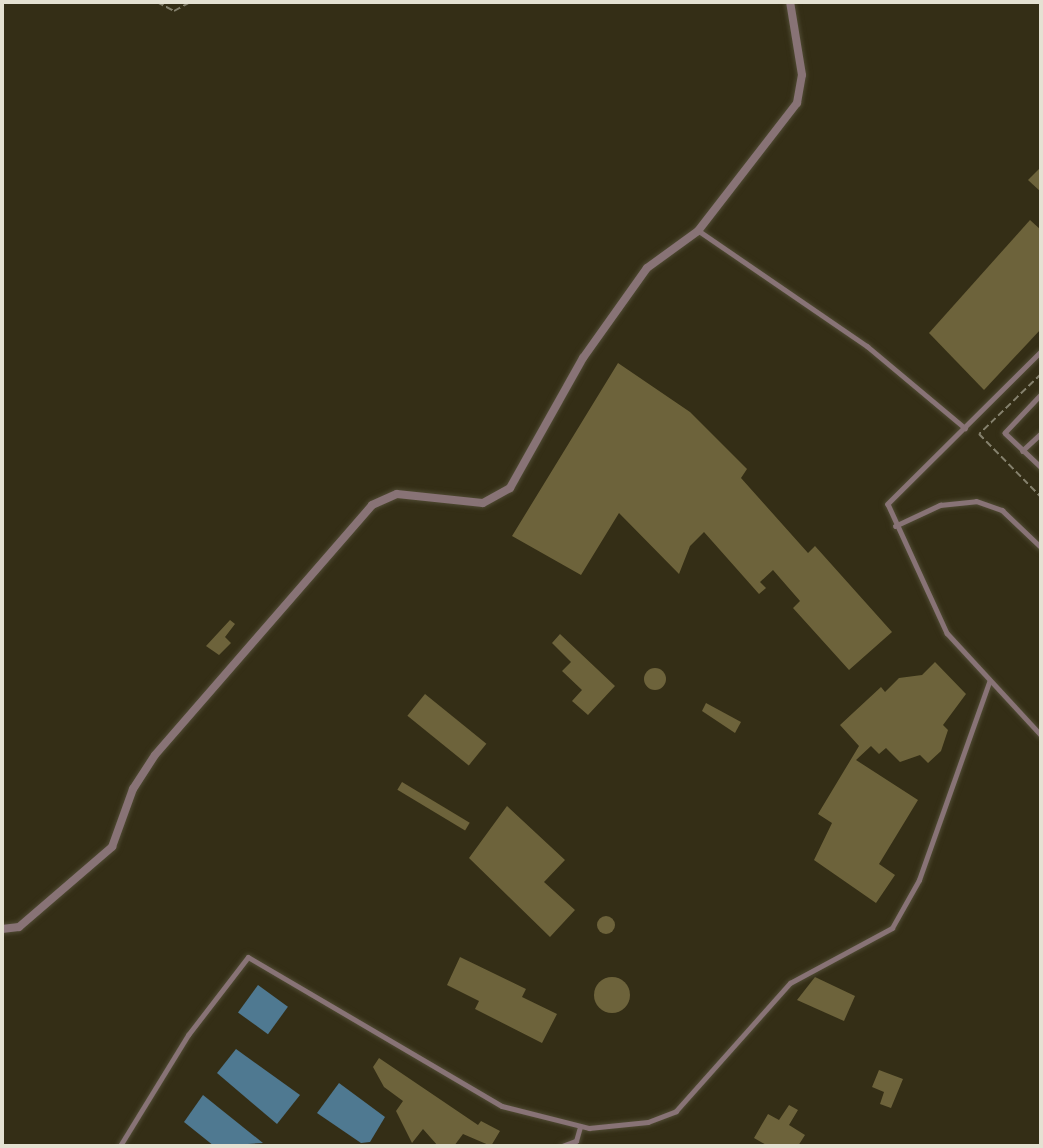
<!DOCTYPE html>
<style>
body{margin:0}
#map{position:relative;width:1043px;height:1148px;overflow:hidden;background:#342e16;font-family:Lato,sans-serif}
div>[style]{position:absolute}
.water>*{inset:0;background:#4f7991;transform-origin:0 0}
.building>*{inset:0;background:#6d633b;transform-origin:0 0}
.round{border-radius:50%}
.path>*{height:2px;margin-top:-1px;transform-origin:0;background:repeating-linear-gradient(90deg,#85816d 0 7px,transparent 0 10.5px)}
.roads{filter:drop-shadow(0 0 2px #504b34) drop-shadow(0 0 2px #504b34)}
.service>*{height:4.5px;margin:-2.25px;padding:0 2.25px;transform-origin:2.25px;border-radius:2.25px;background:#887376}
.minor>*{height:8px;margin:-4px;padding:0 4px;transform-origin:4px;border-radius:4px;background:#887376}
span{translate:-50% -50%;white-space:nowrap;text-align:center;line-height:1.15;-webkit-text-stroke:7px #2a240c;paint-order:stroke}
.frame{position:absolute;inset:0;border:4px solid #e4e1d2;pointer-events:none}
</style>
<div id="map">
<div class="water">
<i style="left:258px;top:985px;width:37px;height:34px;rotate:36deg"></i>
<i style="clip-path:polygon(236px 1049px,300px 1095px,277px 1124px,217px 1073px)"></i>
<i style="clip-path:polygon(339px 1083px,385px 1117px,370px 1142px,361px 1143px,317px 1113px)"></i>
<i style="clip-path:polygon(203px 1095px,263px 1143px,214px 1146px,184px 1122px)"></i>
</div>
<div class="building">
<i style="clip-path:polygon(1041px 167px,1041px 192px,1028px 180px)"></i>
<i style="clip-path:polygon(1030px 220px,1041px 230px,1041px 329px,984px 390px,929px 333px)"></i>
<i style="clip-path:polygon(618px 363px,690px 412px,747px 469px,741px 478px,808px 553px,815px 546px,892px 632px,849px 670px,793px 608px,800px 601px,773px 570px,760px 582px,766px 588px,759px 594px,704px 532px,690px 546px,679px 574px,619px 513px,581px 575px,512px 536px)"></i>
<i style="clip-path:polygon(230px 620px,235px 624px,225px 637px,231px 643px,219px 655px,206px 646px)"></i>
<i style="clip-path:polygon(560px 634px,615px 686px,588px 715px,572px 701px,582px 690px,562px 671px,571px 662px,552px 643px)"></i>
<i style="clip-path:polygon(935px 662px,966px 694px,943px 725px,948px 730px,941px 751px,928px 763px,920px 755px,900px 762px,886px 748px,879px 754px,871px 746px,856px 760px,918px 800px,879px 864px,895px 875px,876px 903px,814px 860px,832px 823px,818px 814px,859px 746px,840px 725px,881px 687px,885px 692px,899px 678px,922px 675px)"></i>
<i class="round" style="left:644px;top:668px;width:22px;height:22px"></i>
<i style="left:425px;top:694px;width:79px;height:28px;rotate:39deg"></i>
<i style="clip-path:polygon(706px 703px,741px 722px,735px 733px,702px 711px)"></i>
<i style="left:402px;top:782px;width:79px;height:9px;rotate:31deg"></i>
<i style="clip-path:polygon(507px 806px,565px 860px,544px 882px,575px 910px,550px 937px,469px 858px)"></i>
<i class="round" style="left:597px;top:916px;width:18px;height:18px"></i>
<i style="clip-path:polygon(460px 957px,526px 989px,522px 997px,557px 1014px,542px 1043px,475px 1009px,479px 1001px,447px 985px)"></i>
<i style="clip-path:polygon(815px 977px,855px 996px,844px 1021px,797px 1000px)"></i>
<i class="round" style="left:594px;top:977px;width:36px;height:36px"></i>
<i style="clip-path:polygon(379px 1058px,478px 1125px,481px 1121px,500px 1131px,491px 1146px,463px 1134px,454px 1146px,438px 1146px,423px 1129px,412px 1143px,396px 1111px,403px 1101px,384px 1087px,373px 1067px)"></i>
<i style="clip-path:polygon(879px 1070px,903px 1079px,891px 1108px,880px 1104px,884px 1092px,872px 1087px)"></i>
<i style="clip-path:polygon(789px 1105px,798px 1110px,789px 1125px,805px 1135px,798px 1146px,768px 1146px,754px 1138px,768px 1114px,779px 1120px)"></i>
</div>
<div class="path">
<i style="left:50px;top:2px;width:37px"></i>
<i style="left:157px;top:2px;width:19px;rotate:28deg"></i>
<i style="left:174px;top:11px;width:18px;rotate:-29deg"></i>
<i style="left:1041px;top:374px;width:86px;rotate:135.9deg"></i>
<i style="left:979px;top:434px;width:88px;rotate:45.5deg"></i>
</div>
<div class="roads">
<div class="service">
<i style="left:699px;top:231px;width:204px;rotate:34.4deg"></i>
<i style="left:867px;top:346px;width:128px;rotate:39.9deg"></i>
<i style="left:1041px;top:352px;width:216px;rotate:135.2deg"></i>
<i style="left:888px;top:504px;width:142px;rotate:65.4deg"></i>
<i style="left:947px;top:633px;width:139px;rotate:47.3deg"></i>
<i style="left:1041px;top:395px;width:52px;rotate:133.5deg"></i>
<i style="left:1005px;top:433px;width:50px;rotate:43.4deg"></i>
<i style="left:1022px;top:451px;width:26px;rotate:-43deg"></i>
<i style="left:895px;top:526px;width:50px;rotate:-25deg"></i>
<i style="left:940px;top:505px;width:36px;rotate:-6deg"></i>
<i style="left:976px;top:501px;width:28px;rotate:19deg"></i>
<i style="left:1002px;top:510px;width:54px;rotate:43.5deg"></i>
<i style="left:120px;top:1146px;width:130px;rotate:-58.5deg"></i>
<i style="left:188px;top:1035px;width:98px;rotate:-52.4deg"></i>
<i style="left:248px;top:957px;width:294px;rotate:30.4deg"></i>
<i style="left:502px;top:1106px;width:90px;rotate:14.2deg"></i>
<i style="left:589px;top:1128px;width:59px;rotate:-5.8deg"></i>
<i style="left:648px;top:1122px;width:30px;rotate:-21deg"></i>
<i style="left:676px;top:1111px;width:171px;rotate:-48.3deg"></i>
<i style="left:790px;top:983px;width:116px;rotate:-28.3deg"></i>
<i style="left:892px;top:928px;width:55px;rotate:-60.6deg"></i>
<i style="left:919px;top:880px;width:210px;rotate:-70.5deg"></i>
<i style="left:562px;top:1146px;width:15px;rotate:-20deg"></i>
<i style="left:576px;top:1141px;width:15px;rotate:-74deg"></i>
</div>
<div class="minor">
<i style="left:2px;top:929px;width:17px;rotate:-7deg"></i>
<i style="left:19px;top:927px;width:123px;rotate:-40.7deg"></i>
<i style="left:112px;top:847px;width:62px;rotate:-70.1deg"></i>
<i style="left:133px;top:789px;width:40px;rotate:-57.1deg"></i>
<i style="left:155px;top:755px;width:331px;rotate:-49deg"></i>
<i style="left:372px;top:505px;width:27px;rotate:-24deg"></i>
<i style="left:397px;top:494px;width:86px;rotate:6deg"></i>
<i style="left:483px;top:503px;width:31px;rotate:-29deg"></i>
<i style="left:510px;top:488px;width:149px;rotate:-60.7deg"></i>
<i style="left:583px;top:358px;width:110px;rotate:-54.6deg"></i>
<i style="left:647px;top:268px;width:63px;rotate:-36deg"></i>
<i style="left:698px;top:231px;width:162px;rotate:-52.3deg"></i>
<i style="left:797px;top:103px;width:28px;rotate:-80deg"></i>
<i style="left:802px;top:75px;width:74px;rotate:-99.3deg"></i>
</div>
</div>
<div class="frame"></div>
</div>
